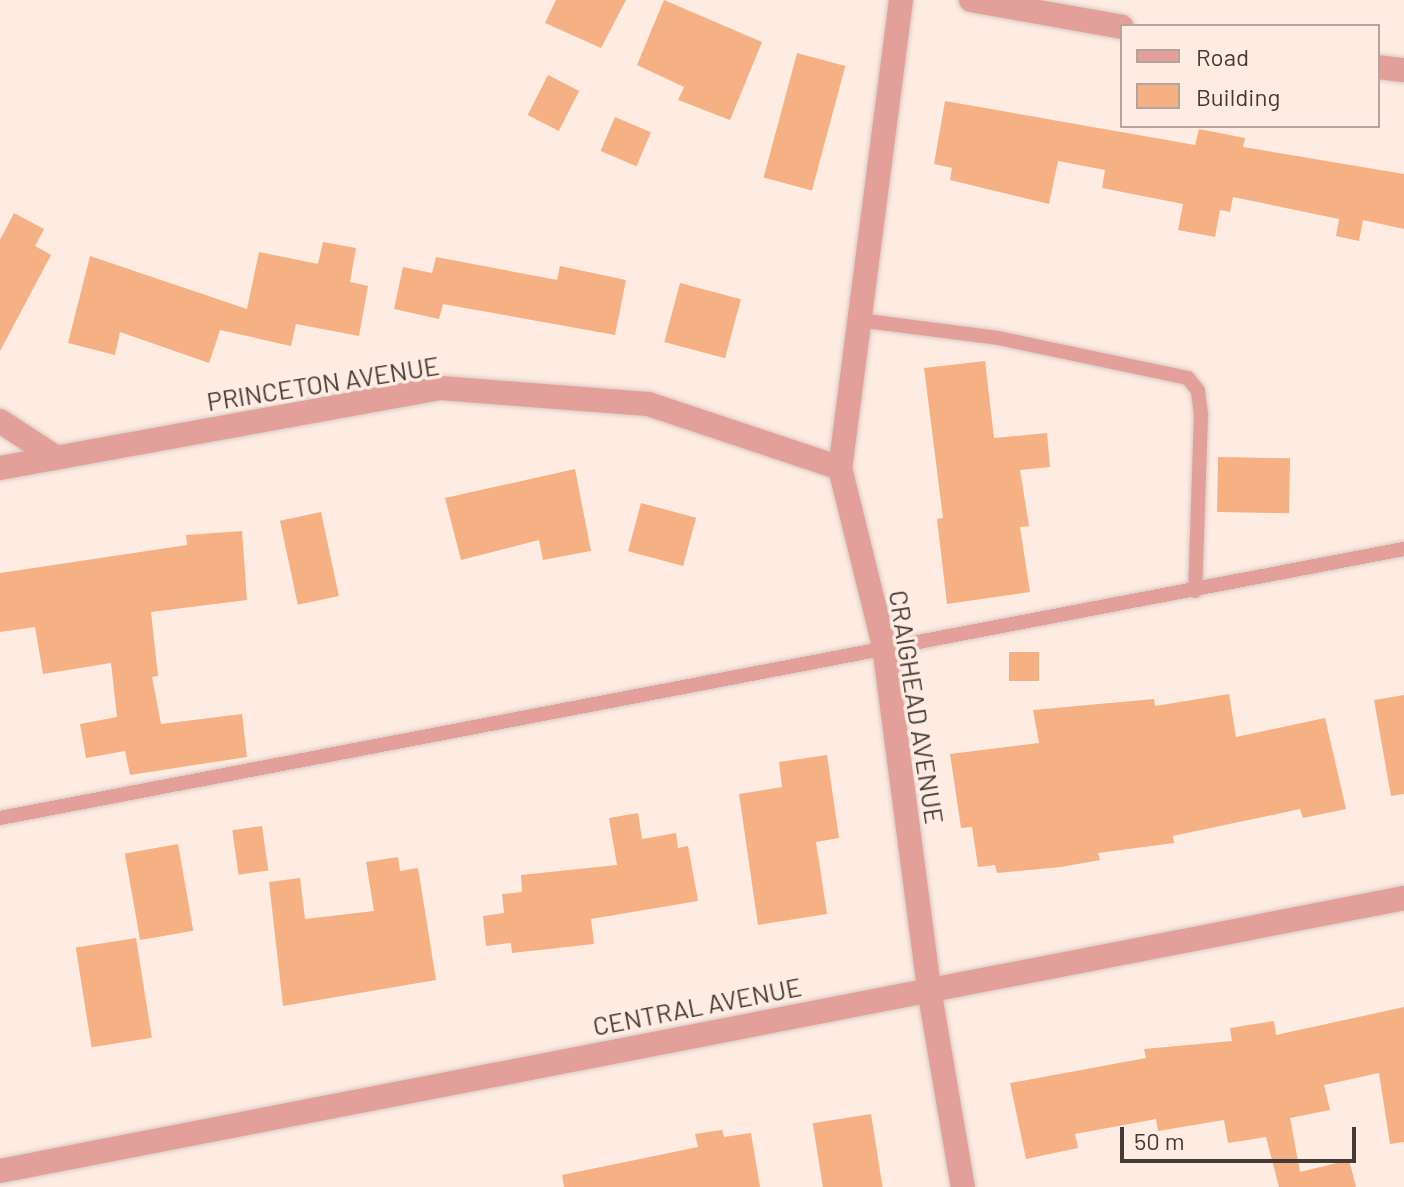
<!DOCTYPE html>
<style>
body{margin:0}
#map{position:relative;width:1404px;height:1187px;overflow:hidden;background:#feece3;font-family:Barlow,sans-serif}
div>[style]{position:absolute}
.building>*{inset:0;background:#f5b183;transform-origin:0 0}
.roads{filter:drop-shadow(0 0 2px #d9c9c0) drop-shadow(0 0 2px #d9c9c0)}
.lane>*{height:14px;margin:-7px;padding:0 7px;transform-origin:7px;border-radius:7px;background:#e39f99}
.street>*{height:24px;margin:-12px;padding:0 12px;transform-origin:12px;border-radius:12px;background:#e39f99}
span{translate:-50% -50%;white-space:nowrap;text-align:center;line-height:1.15;-webkit-text-stroke:7px #feece3;paint-order:stroke}
.street-label{font-size:26px;color:#433b36}
.legend{position:absolute;left:1120px;top:24px;width:260px;height:104px;box-sizing:border-box;background:#feece3;border:2px solid #b3a59e;margin:0;padding:10px 14px;list-style:none;font-size:24px;color:#433b36}
.legend li{display:flex;align-items:center;gap:16px;height:40px}
.legend b{width:40px;border:2px solid #b3a59e}
.scale{position:absolute;left:1120px;top:1127px;width:236px;height:36px;box-sizing:border-box;border:4px solid #433b36;border-top:0;padding-left:10px;font-size:24px;line-height:28px;white-space:nowrap;color:#433b36;-webkit-text-stroke:6px #feece3;paint-order:stroke}
</style>
<div id="map">
<div class="building">
<i style="clip-path:polygon(556px 0,626px 0,601px 48px,545px 23px)"></i>
<i style="clip-path:polygon(664px 0,762px 42px,730px 120px,678px 100px,684px 87px,637px 65px)"></i>
<i style="left:797px;top:53px;width:50px;height:129px;rotate:15deg"></i>
<i style="left:548px;top:75px;width:35px;height:45px;rotate:27deg"></i>
<i style="clip-path:polygon(945px 101px,1195px 145px,1199px 129px,1245px 138px,1243px 147px,1404px 174px,1404px 229px,1363px 220px,1359px 241px,1336px 236px,1339px 219px,1233px 197px,1230px 212px,1220px 210px,1215px 237px,1178px 230px,1183px 204px,1102px 188px,1105px 170px,1058px 161px,1049px 204px,950px 180px,952px 168px,934px 164px)"></i>
<i style="left:615px;top:117px;width:39px;height:37px;rotate:23deg"></i>
<i style="clip-path:polygon(14px 213px,44px 229px,35px 246px,51px 255px,0 351px,0 240px)"></i>
<i style="clip-path:polygon(323px 242px,356px 248px,350px 282px,368px 286px,359px 336px,296px 324px,291px 346px,220px 330px,209px 363px,120px 332px,115px 355px,68px 343px,90px 256px,247px 309px,259px 252px,318px 264px)"></i>
<i style="clip-path:polygon(436px 257px,557px 280px,560px 266px,626px 280px,615px 335px,443px 304px,439px 319px,394px 309px,403px 267px,432px 273px)"></i>
<i style="left:680px;top:283px;width:63px;height:61px;rotate:15deg"></i>
<i style="clip-path:polygon(985px 361px,994px 438px,1047px 433px,1050px 467px,1020px 470px,1029px 526px,1020px 527px,1030px 592px,947px 604px,937px 519px,943px 518px,924px 368px)"></i>
<i style="left:1218px;top:457px;width:72px;height:55px;rotate:1deg"></i>
<i style="clip-path:polygon(575px 469px,591px 551px,543px 560px,539px 540px,461px 560px,445px 498px)"></i>
<i style="left:641px;top:503px;width:57px;height:50px;rotate:15deg"></i>
<i style="left:321px;top:512px;width:86px;height:42px;rotate:78deg"></i>
<i style="clip-path:polygon(242px 531px,247px 600px,151px 612px,158px 676px,152px 677px,161px 724px,242px 714px,247px 757px,130px 775px,125px 751px,86px 758px,80px 724px,117px 717px,111px 663px,43px 674px,35px 627px,0 632px,0 573px,187px 545px,186px 535px)"></i>
<i style="left:1009px;top:652px;width:30px;height:29px"></i>
<i style="clip-path:polygon(1229px 694px,1236px 737px,1325px 718px,1346px 809px,1303px 818px,1300px 809px,1173px 836px,1174px 843px,1098px 853px,1100px 860px,1061px 867px,997px 873px,995px 865px,978px 867px,972px 827px,961px 828px,950px 754px,1039px 743px,1033px 710px,1154px 699px,1155px 706px)"></i>
<i style="clip-path:polygon(1404px 695px,1404px 794px,1391px 796px,1374px 700px)"></i>
<i style="clip-path:polygon(827px 755px,839px 838px,816px 842px,827px 914px,758px 925px,739px 794px,782px 787px,779px 762px)"></i>
<i style="clip-path:polygon(638px 813px,642px 839px,676px 833px,678px 848px,688px 846px,698px 901px,591px 919px,594px 944px,512px 953px,511px 943px,486px 946px,483px 916px,504px 913px,502px 894px,522px 892px,521px 875px,617px 865px,609px 818px)"></i>
<i style="left:262px;top:826px;width:45px;height:30px;rotate:82deg"></i>
<i style="left:178px;top:844px;width:88px;height:54px;rotate:80deg"></i>
<i style="clip-path:polygon(398px 857px,400px 871px,418px 868px,436px 980px,283px 1006px,269px 882px,300px 878px,305px 919px,374px 911px,366px 862px)"></i>
<i style="left:136px;top:938px;width:101px;height:61px;rotate:81deg"></i>
<i style="clip-path:polygon(1404px 1007px,1404px 1142px,1390px 1144px,1379px 1073px,1324px 1085px,1330px 1110px,1290px 1118px,1300px 1172px,1349px 1160px,1356px 1187px,1279px 1187px,1266px 1137px,1228px 1143px,1224px 1120px,1158px 1131px,1156px 1119px,1075px 1134px,1078px 1148px,1026px 1159px,1010px 1083px,1146px 1058px,1144px 1049px,1232px 1041px,1230px 1028px,1274px 1021px,1276px 1035px)"></i>
<i style="left:871px;top:1114px;width:74px;height:59px;rotate:81deg"></i>
<i style="clip-path:polygon(722px 1130px,724px 1137px,751px 1133px,760px 1187px,564px 1187px,562px 1175px,698px 1147px,695px 1134px)"></i>
</div>
<div class="roads">
<div class="lane">
<i style="left:858px;top:320px;width:141px;rotate:7.3deg"></i>
<i style="left:998px;top:338px;width:194px;rotate:11.9deg"></i>
<i style="left:1188px;top:378px;width:16px;rotate:52deg"></i>
<i style="left:1198px;top:391px;width:23px;rotate:83deg"></i>
<i style="left:1201px;top:414px;width:177px;rotate:91.9deg"></i>
<i style="left:0;top:818px;width:1430px;rotate:-10.85deg"></i>
</div>
<div class="street">
<i style="left:901px;top:0;width:472px;rotate:97.4deg"></i>
<i style="left:840px;top:468px;width:183px;rotate:76.1deg"></i>
<i style="left:884px;top:646px;width:346px;rotate:82.5deg"></i>
<i style="left:929px;top:989px;width:201px;rotate:80.3deg"></i>
<i style="left:971px;top:0;width:153px;rotate:10.1deg"></i>
<i style="left:1378px;top:67px;width:26px;rotate:7deg"></i>
<i style="left:0;top:421px;width:66px;rotate:33.2deg"></i>
<i style="left:0;top:468px;width:446px;rotate:-10.3deg"></i>
<i style="left:439px;top:388px;width:210px;rotate:4.4deg"></i>
<i style="left:648px;top:404px;width:202px;rotate:18.4deg"></i>
<i style="left:0;top:1171px;width:1430px;rotate:-11deg"></i>
</div>
</div>
<div class="street-label">
<span style="left:323px;top:383px;rotate:-9deg">PRINCETON AVENUE</span>
<span style="left:917px;top:707px;rotate:81deg">CRAIGHEAD AVENUE</span>
<span style="left:697px;top:1006px;rotate:-11deg">CENTRAL AVENUE</span>
</div>
<ul class="legend">
<li><b style="height:10px;background:#e39f99"></b>Road</li>
<li><b style="height:22px;background:#f5b183"></b>Building</li>
</ul>
<div class="scale">50 m</div>
</div>
